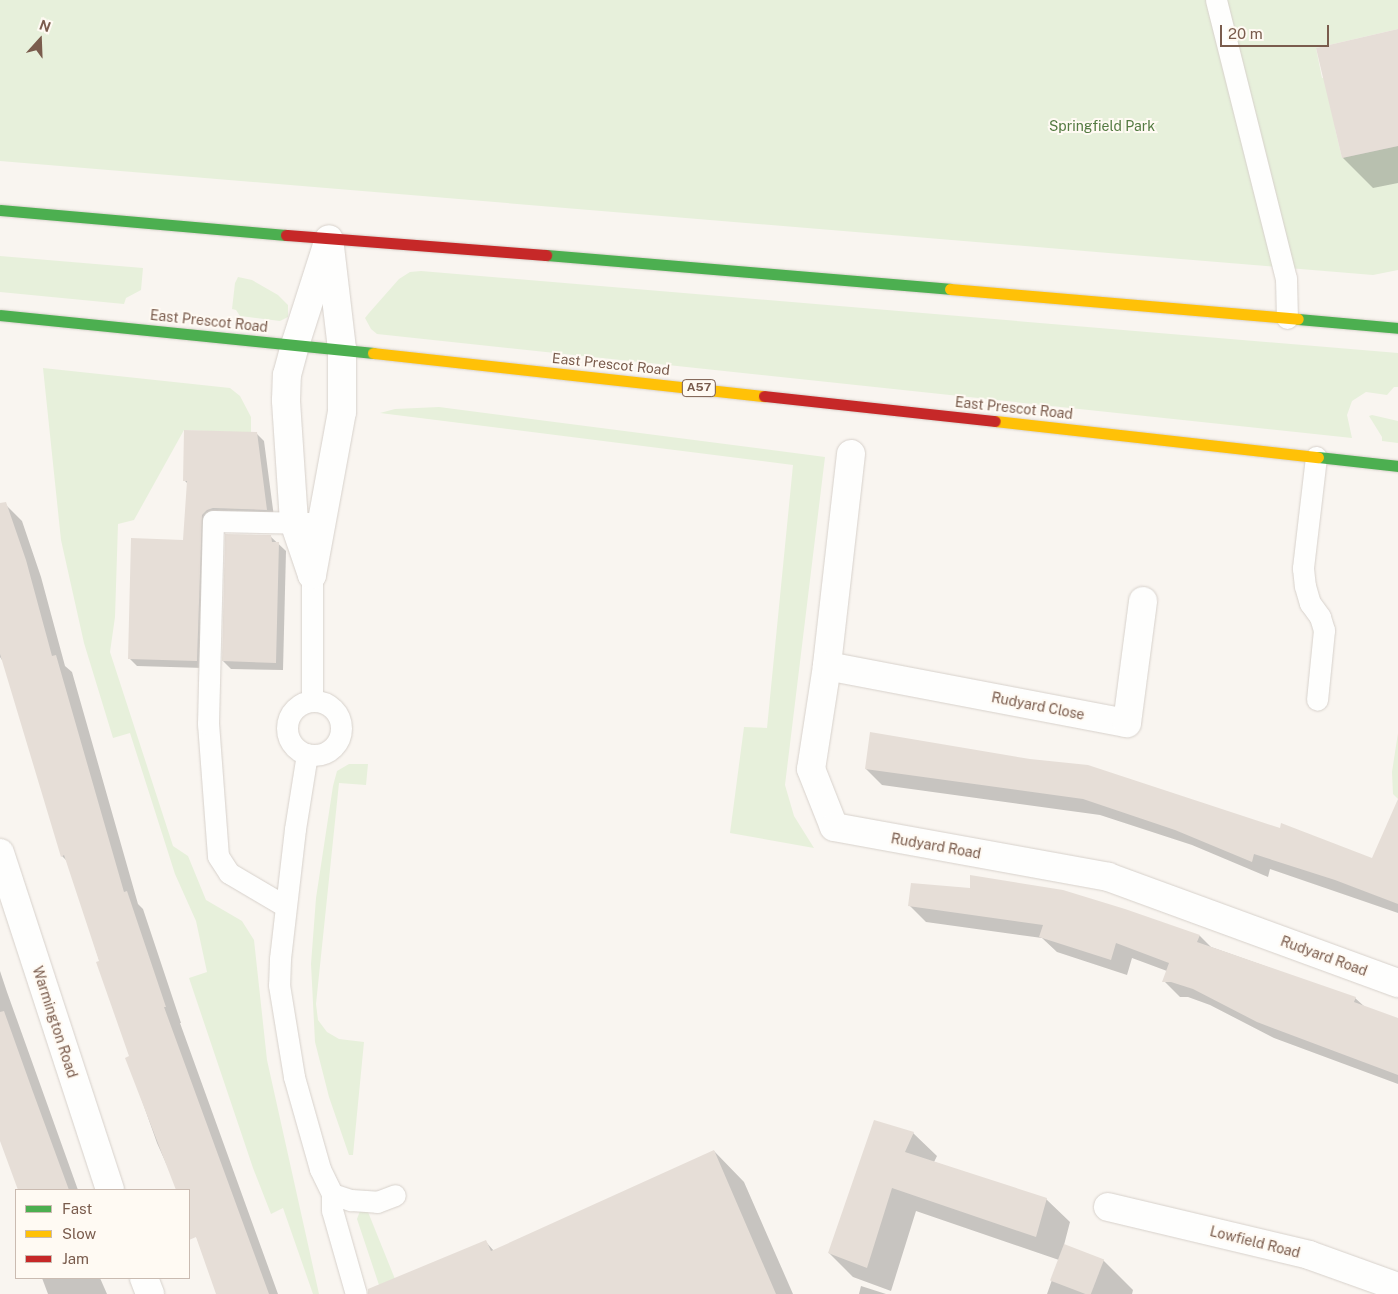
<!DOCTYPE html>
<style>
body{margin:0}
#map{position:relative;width:1398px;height:1294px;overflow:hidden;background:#f9f5f0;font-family:"Public Sans",sans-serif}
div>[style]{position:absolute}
.green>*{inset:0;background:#e7f0db}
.shadow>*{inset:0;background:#0003}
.building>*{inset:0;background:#e6ded7;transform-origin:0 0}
.roads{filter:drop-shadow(0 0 1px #d7d1cb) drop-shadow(0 0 1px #d7d1cb)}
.lane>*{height:21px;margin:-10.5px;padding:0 10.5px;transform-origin:10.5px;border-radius:10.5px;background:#fefefd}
.lane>.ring{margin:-10.5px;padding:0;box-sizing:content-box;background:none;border:21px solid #fefefd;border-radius:50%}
.street>*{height:28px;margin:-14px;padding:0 14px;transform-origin:14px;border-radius:14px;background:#fefefd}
.fast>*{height:11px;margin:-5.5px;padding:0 5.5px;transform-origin:5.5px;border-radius:5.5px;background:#4caf50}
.slow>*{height:11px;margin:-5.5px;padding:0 5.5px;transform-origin:5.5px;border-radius:5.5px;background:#ffc107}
.jam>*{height:11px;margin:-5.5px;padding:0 5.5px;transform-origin:5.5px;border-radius:5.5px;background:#c62828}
span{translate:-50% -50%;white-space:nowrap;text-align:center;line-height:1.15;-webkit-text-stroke:4px #fffaf3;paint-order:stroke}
.shield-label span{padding:1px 4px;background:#fffaf3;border:1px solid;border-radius:4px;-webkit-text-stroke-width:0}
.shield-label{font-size:12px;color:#7a5c4d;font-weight:700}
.park-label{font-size:14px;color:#537a41}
.street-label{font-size:14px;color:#7a5c4d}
.legend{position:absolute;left:15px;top:1189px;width:175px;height:90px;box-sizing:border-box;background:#fffaf3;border:1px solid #cabbb1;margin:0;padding:6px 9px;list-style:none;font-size:15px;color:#7a5c4d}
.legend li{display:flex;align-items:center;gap:10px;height:25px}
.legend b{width:25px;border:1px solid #cabbb1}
.north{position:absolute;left:15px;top:15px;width:50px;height:50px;-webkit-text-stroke:4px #fffaf3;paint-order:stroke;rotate:20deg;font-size:14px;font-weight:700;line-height:20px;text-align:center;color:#7a5c4d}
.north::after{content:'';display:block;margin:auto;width:18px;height:22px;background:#7a5c4d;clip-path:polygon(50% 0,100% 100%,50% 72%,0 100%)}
.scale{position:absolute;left:1220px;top:25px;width:109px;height:22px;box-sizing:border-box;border:2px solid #7a5c4d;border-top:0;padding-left:6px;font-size:15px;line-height:18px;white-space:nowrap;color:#7a5c4d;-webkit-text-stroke:4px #fffaf3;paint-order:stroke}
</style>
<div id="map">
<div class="green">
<i style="clip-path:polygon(0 0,1398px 0,1398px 29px,1316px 48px,1322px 78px,1332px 76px,1342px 127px,1335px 128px,1342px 158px,1398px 146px,1398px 270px,1373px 275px,0 161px)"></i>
<i style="clip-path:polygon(0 256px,143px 268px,141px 290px,126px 298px,124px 304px,0 292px)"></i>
<i style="clip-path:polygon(421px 271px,1398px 353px,1398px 387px,1394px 387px,1387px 395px,1366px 392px,1352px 401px,1347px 415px,1352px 438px,377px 334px,371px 329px,365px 318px,369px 313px,399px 279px,410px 272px)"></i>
<i style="clip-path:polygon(238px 277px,252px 280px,278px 295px,288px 305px,288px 317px,280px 321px,240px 316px,236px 310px,232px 309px,235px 283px)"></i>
<i style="clip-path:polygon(43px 368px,230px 388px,240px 396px,251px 417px,251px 433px,184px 430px,134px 520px,118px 524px,115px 617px,110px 652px,173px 846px,188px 856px,206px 900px,242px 921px,254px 940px,267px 1060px,319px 1294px,313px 1294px,283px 1208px,271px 1214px,253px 1168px,189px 978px,207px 972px,196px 921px,175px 874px,130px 733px,113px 738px,84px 643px,61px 540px)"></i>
<i style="clip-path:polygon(439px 407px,825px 457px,785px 785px,794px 816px,814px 848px,730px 833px,744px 727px,767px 728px,793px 465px,380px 413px,395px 409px)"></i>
<i style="clip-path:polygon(1372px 415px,1398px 421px,1398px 443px,1382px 441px,1382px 437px,1369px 416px)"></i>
<i style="clip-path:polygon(1398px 733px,1398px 799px,1393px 794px,1392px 772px)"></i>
<i style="clip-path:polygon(349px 764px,368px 764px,366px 785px,339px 783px,316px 1004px,318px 1020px,327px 1032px,339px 1039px,364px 1042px,353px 1155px,349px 1155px,329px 1097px,315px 1042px,311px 964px,316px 898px,333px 786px,337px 771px)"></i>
<i style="clip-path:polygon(360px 1211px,368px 1212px,401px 1294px,382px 1294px,357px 1219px)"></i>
</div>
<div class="shadow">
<i style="clip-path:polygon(1398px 30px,1398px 183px,1373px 188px,1343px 158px)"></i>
<i style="clip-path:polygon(256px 433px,264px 441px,274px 517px,221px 516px,204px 668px,137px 666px,129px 658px,184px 541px,188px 484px,184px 480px)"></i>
<i style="clip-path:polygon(6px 505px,22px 521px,41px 577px,65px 666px,72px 672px,138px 904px,143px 909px,181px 1023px,180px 1023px,278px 1294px,218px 1294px,189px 1217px,189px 1190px,178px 1190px,157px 1143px,127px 1058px,130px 1057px,68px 862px,62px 856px,4px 663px,0 657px,0 507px)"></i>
<i style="clip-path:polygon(270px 536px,286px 551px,283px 670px,231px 669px,223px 661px)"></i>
<i style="clip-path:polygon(871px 733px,1373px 860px,1398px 849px,1398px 913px,1270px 869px,1268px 877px,1192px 845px,1100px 815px,882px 785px,866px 769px)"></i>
<i style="clip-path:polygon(971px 889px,1063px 891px,1200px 936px,1211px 947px,1355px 998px,1365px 1007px,1398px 1019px,1398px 1084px,1274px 1038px,1210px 1005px,1188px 997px,1180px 997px,1164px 981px,1167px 971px,1132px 958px,1127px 975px,1057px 952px,1042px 938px,926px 922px,910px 906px)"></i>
<i style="clip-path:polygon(0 971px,7px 992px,78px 1190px,21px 1190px,0 1130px)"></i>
<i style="clip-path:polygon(913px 1133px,937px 1156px,934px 1162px,1046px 1199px,1070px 1222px,1064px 1245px,1103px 1260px,1133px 1290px,1132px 1294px,1047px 1294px,1059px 1260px,916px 1211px,891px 1291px,853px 1277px,829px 1253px)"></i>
<i style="clip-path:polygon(714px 1151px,744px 1182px,793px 1294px,408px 1294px,486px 1242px,494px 1251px)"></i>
<i style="clip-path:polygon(42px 1278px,100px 1278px,107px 1294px,48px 1294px)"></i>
<i style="clip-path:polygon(861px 1286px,886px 1294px,859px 1294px)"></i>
</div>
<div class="building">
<i style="clip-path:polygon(1398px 29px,1398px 146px,1342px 158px,1316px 48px)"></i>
<i style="clip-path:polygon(184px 430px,257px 432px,267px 510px,213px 508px,207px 510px,202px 515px,197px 661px,128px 659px,131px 538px,183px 540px,187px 481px,183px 481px)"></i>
<i style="clip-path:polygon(6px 502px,26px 560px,52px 656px,56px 655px,124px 892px,127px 891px,166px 1007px,164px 1007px,269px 1294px,216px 1294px,196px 1237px,189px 1240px,189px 1190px,176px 1190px,125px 1058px,129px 1056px,96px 962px,99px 961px,64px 855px,61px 857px,0 654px,0 503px)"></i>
<i style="clip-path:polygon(225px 534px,271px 535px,272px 542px,279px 542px,276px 663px,222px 661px)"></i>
<i style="clip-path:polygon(870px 732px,1030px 759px,1088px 765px,1280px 828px,1281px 823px,1372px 858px,1398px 799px,1398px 904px,1335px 880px,1254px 854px,1252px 862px,1175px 830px,1083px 799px,865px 769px)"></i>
<i style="clip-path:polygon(970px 875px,1063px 890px,1125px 909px,1200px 935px,1197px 942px,1356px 997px,1354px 1002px,1398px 1018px,1398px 1075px,1257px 1022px,1193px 989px,1171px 982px,1162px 982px,1169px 963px,1116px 943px,1111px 960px,1039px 937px,1043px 925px,908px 906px,911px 883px,970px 888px)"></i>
<i style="clip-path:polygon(4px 1011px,33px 1092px,69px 1190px,18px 1190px,0 1141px,0 1012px)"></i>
<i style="clip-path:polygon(874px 1120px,914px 1132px,905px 1152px,1047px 1198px,1036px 1237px,892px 1188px,867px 1268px,828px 1253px)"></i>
<i style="clip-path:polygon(714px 1150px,776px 1294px,368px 1294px,368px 1289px,486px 1240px,491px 1251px)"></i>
<i style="left:1064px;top:1244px;width:43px;height:39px;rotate:21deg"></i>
</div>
<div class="roads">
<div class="lane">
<i style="left:1216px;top:0;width:287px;rotate:75.9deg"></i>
<i style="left:1286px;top:278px;width:40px;rotate:88.6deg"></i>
<i style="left:1316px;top:457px;width:112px;rotate:96.7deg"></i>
<i style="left:1303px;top:568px;width:18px;rotate:84deg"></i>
<i style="left:1305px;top:586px;width:18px;rotate:74deg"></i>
<i style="left:1310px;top:603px;width:17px;rotate:54deg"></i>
<i style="left:1320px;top:617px;width:14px;rotate:73deg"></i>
<i style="left:1324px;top:630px;width:70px;rotate:95.7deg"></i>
<i style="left:312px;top:575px;width:125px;rotate:90deg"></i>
<i class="ring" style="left:287px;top:701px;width:33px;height:33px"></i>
<i style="left:307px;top:754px;width:76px;rotate:99.1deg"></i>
<i style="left:295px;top:829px;width:131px;rotate:96.6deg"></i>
<i style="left:280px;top:959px;width:26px;rotate:92deg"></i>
<i style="left:279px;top:985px;width:93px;rotate:80.7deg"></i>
<i style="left:294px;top:1077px;width:96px;rotate:74.2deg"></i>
<i style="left:320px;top:1169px;width:28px;rotate:64deg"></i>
<i style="left:332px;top:1194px;width:20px;rotate:18deg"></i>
<i style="left:351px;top:1200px;width:26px;rotate:4deg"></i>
<i style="left:377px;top:1202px;width:19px;rotate:-21deg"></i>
<i style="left:285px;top:906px;width:65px;rotate:-149.5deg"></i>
<i style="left:229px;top:873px;width:20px;rotate:-123deg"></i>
<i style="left:218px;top:856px;width:132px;rotate:-94.3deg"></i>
<i style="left:208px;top:724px;width:203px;rotate:-88.6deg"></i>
<i style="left:213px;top:521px;width:96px;rotate:1.2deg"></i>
<i style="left:332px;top:1194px;width:16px;rotate:90deg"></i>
<i style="left:332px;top:1210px;width:87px;rotate:74.1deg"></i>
</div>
<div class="street">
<i style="left:851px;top:454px;width:213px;rotate:96.5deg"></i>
<i style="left:827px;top:666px;width:104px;rotate:98.8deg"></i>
<i style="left:811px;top:769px;width:62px;rotate:68.4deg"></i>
<i style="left:834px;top:827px;width:279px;rotate:10.3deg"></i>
<i style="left:1108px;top:877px;width:309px;rotate:20.1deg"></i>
<i style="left:312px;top:575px;width:56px;rotate:-108.8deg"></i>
<i style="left:294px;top:522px;width:122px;rotate:-93.8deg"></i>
<i style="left:286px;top:400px;width:25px;rotate:-88deg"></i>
<i style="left:287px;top:375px;width:31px;rotate:-75deg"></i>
<i style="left:295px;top:345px;width:111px;rotate:-72.2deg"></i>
<i style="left:312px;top:575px;width:166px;rotate:-79.6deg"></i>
<i style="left:342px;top:412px;width:63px;rotate:-90deg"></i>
<i style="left:342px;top:349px;width:103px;rotate:-96.7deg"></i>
<i style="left:827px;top:666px;width:305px;rotate:10.8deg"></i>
<i style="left:1127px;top:723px;width:123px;rotate:-82.5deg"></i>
<i style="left:0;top:853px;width:354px;rotate:71.9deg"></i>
<i style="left:1108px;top:1207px;width:207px;rotate:13.4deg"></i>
<i style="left:1309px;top:1255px;width:95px;rotate:19.8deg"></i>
<i style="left:144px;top:1278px;width:17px;rotate:69deg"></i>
</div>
<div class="fast">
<i style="left:0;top:210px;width:287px;rotate:5deg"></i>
<i style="left:546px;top:255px;width:405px;rotate:4.8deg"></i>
<i style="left:0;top:315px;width:375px;rotate:5.8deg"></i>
<i style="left:1298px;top:319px;width:100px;rotate:5.1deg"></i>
<i style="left:1318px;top:457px;width:81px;rotate:6.4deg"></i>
</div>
<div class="slow">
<i style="left:950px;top:289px;width:349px;rotate:4.9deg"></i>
<i style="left:373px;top:353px;width:393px;rotate:6.3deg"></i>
<i style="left:995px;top:421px;width:325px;rotate:6.4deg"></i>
</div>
<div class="jam">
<i style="left:286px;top:235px;width:261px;rotate:4.4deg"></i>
<i style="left:764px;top:396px;width:232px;rotate:6.2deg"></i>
</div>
</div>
<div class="shield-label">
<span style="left:699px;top:388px">A57</span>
</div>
<div class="park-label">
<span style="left:1102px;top:126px">Springfield Park</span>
</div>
<div class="street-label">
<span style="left:209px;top:321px;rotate:6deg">East Prescot Road</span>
<span style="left:611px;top:364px;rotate:6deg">East Prescot Road</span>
<span style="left:1014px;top:408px;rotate:6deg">East Prescot Road</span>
<span style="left:1038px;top:706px;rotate:11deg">Rudyard Close</span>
<span style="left:936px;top:846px;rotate:10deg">Rudyard Road</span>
<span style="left:1324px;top:956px;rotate:20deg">Rudyard Road</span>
<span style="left:55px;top:1022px;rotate:72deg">Warmington Road</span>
<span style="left:1255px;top:1242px;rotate:14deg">Lowfield Road</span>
</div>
<ul class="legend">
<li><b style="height:6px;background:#4caf50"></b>Fast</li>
<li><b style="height:6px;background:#ffc107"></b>Slow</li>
<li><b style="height:6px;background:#c62828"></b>Jam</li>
</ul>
<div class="north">N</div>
<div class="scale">20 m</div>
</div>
